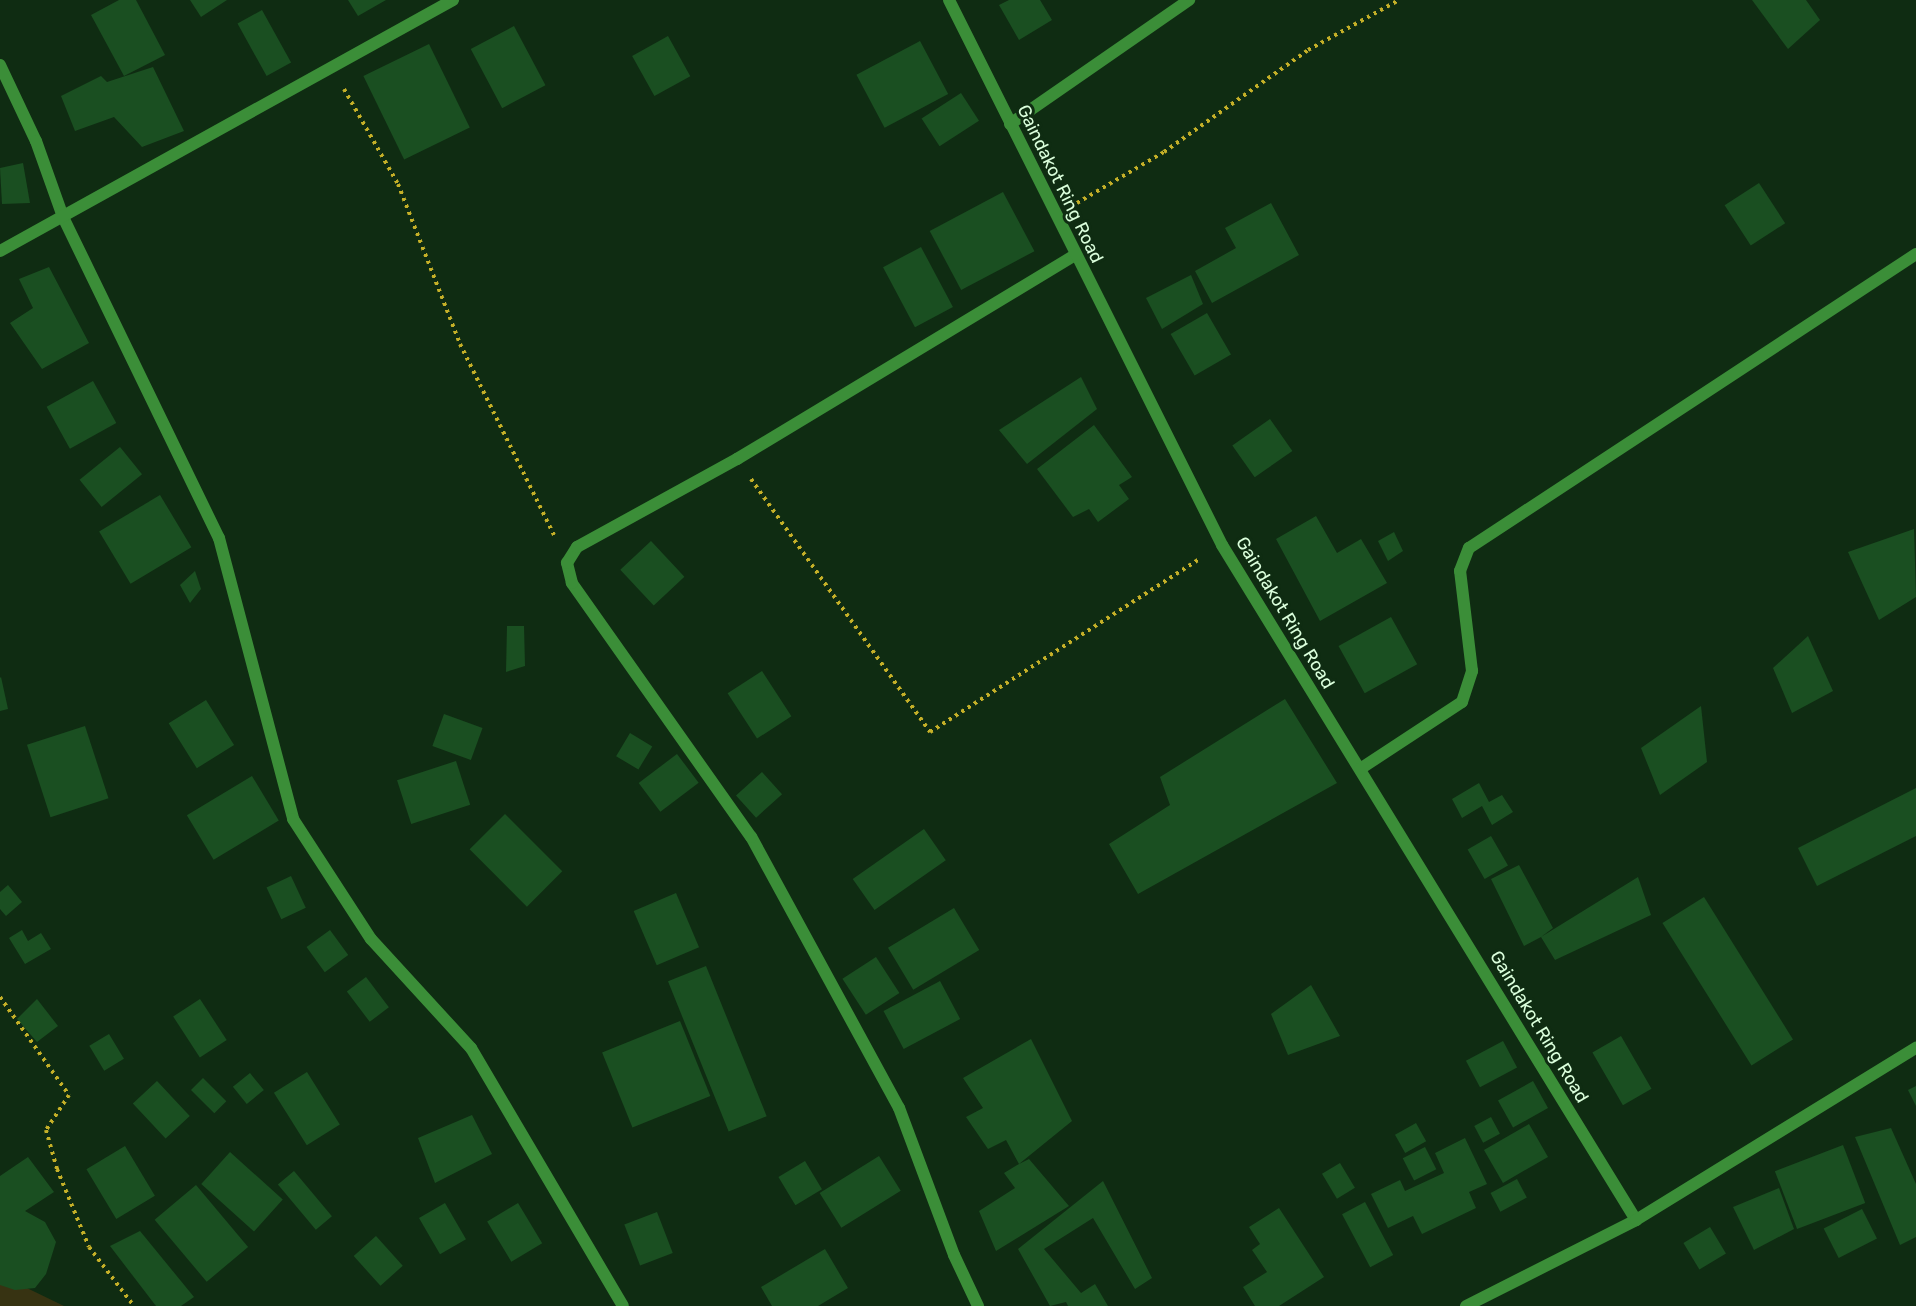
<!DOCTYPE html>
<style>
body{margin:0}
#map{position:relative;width:1916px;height:1306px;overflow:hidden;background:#0f2c12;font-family:Rubik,sans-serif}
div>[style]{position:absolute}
.green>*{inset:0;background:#373312}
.building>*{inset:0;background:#1a4f21;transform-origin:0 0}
.path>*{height:4px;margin-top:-2px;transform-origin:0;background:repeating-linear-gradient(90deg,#c5b028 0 3px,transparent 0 7.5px)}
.service>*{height:12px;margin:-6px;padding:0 6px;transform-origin:6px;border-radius:6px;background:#3b8e38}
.minor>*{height:12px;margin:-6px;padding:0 6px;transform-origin:6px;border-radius:6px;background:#3b8e38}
span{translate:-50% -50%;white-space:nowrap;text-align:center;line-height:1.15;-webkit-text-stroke:6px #0f2c12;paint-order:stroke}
.street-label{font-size:18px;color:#dbffdc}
</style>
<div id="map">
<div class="green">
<i style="clip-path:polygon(0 1275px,64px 1306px,0 1306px)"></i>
</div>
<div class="building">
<i style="clip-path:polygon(119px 0,136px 0,165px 55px,124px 76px,91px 15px)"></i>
<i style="clip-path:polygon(190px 0,227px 0,201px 17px)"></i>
<i style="clip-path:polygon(348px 0,386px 0,358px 16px)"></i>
<i style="clip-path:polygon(1009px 0,1040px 0,1052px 20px,1019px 40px,999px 5px)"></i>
<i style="clip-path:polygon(1752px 0,1806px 0,1820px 20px,1788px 49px)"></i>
<i style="left:262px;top:10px;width:60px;height:28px;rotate:61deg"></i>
<i style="left:514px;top:26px;width:67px;height:49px;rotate:62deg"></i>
<i style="left:668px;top:36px;width:46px;height:41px;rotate:61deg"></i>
<i style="left:920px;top:41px;width:60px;height:72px;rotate:62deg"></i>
<i style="left:429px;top:44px;width:93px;height:73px;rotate:64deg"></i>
<i style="clip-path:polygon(153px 67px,184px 131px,142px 147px,114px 117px,75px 131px,61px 96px,101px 76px,107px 82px)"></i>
<i style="left:961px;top:93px;width:33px;height:47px;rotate:57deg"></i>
<i style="clip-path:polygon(23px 163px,30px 203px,2px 204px,0 168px)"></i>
<i style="left:1759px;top:183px;width:48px;height:41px;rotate:57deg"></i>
<i style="left:1003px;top:192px;width:67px;height:83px;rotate:62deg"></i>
<i style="clip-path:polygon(1271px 203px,1299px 255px,1212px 303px,1195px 271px,1236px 248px,1225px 228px)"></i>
<i style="left:921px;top:247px;width:68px;height:43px;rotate:62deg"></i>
<i style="clip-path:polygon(49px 267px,89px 343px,42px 369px,10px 323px,33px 308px,19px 279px)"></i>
<i style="clip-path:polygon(1191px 275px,1203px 304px,1162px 329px,1146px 298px)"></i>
<i style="left:1207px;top:313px;width:48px;height:42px;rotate:60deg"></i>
<i style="clip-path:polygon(1081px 377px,1097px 409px,1027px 464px,999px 430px)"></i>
<i style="left:93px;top:381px;width:48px;height:53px;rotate:61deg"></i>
<i style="left:1270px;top:419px;width:39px;height:46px;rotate:55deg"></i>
<i style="clip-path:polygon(1094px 425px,1132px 477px,1119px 485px,1129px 499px,1098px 522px,1089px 509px,1073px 517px,1037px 469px)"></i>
<i style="left:120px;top:447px;width:35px;height:52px;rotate:51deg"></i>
<i style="left:160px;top:495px;width:61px;height:71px;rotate:59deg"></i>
<i style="clip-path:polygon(1316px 516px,1337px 553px,1361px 539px,1387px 583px,1320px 621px,1276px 539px)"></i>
<i style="clip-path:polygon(1914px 529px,1916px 597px,1879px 620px,1848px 552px)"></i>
<i style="clip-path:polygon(1394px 532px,1403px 551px,1388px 561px,1378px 541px)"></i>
<i style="left:651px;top:541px;width:49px;height:42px;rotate:47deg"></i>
<i style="clip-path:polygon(195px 571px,201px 589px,190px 603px,180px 585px)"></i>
<i style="left:1391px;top:617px;width:54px;height:60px;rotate:61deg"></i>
<i style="clip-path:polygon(507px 626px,524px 626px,525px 666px,506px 672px)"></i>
<i style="clip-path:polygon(1808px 636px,1833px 691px,1792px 713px,1773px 668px)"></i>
<i style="left:762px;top:671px;width:54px;height:41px;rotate:57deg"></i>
<i style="clip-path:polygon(1px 677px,8px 709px,0 711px,0 678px)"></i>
<i style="clip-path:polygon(1285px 699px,1337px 783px,1138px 894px,1109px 844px,1170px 805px,1160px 777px)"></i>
<i style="left:206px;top:700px;width:53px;height:44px;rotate:58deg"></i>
<i style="clip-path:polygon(1701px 706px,1707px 762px,1660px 795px,1641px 748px)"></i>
<i style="left:444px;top:714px;width:41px;height:34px;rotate:20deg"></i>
<i style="left:85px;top:726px;width:76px;height:61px;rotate:72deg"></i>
<i style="left:630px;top:733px;width:26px;height:27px;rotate:31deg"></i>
<i style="left:677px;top:754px;width:36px;height:48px;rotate:53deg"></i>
<i style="left:456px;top:761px;width:46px;height:62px;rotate:72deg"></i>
<i style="left:762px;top:772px;width:30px;height:35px;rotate:48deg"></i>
<i style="left:252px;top:776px;width:52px;height:76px;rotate:59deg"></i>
<i style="clip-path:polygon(1479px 783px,1489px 802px,1502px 795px,1513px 812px,1492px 825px,1482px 806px,1462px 818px,1452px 799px)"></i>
<i style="clip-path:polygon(1916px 788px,1916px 836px,1817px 886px,1798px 848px)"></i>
<i style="left:505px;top:814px;width:81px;height:50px;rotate:45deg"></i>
<i style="left:924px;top:829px;width:38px;height:87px;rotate:55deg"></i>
<i style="left:1491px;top:836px;width:34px;height:27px;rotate:60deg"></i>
<i style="clip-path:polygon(1519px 865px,1553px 928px,1541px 937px,1638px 877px,1651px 915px,1555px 960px,1541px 937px,1524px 946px,1491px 879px)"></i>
<i style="left:291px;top:876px;width:35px;height:27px;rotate:65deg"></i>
<i style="clip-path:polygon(8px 885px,22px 902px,6px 916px,0 909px,0 892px)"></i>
<i style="left:676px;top:893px;width:59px;height:46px;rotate:67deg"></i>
<i style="left:1704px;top:897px;width:168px;height:49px;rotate:58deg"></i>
<i style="left:954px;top:908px;width:49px;height:77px;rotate:59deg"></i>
<i style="clip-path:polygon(22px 930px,28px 941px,41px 933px,51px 949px,25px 964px,9px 938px)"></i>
<i style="left:330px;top:930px;width:31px;height:29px;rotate:54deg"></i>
<i style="left:876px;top:957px;width:43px;height:40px;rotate:57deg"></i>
<i style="left:706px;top:966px;width:162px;height:41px;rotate:68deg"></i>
<i style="left:366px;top:977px;width:38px;height:24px;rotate:53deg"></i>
<i style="left:940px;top:981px;width:43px;height:64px;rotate:62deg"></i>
<i style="clip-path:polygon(1311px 985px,1340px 1036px,1288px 1055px,1271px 1014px)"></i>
<i style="clip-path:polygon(37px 999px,58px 1026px,37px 1042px,17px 1019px)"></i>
<i style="left:200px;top:999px;width:49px;height:32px;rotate:57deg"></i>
<i style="left:680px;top:1021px;width:81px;height:84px;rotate:68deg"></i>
<i style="left:109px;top:1034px;width:29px;height:23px;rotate:59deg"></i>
<i style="left:1621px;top:1036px;width:61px;height:33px;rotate:60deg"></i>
<i style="clip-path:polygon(1031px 1039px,1072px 1121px,1019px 1164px,1029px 1159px,1069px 1206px,996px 1251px,979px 1211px,1015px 1188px,1004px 1173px,1019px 1164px,1006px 1140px,988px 1149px,966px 1117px,983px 1108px,963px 1078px)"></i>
<i style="left:1503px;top:1041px;width:30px;height:42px;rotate:62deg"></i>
<i style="left:307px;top:1072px;width:62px;height:39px;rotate:58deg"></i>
<i style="left:250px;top:1073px;width:22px;height:22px;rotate:51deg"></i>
<i style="left:203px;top:1078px;width:33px;height:17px;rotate:45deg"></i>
<i style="left:157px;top:1081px;width:48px;height:33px;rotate:47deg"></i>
<i style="left:1533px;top:1081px;width:31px;height:40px;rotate:61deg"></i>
<i style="clip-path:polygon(1916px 1086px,1916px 1106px,1908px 1090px)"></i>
<i style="clip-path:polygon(472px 1115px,492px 1154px,435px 1183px,418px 1138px)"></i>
<i style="left:1491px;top:1117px;width:19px;height:19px;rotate:62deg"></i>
<i style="left:1416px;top:1123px;width:21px;height:24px;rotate:61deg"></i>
<i style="left:1529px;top:1124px;width:38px;height:52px;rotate:60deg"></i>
<i style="clip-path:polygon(1891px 1128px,1916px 1184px,1916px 1237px,1900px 1245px,1855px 1137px)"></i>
<i style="clip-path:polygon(1465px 1138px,1487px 1184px,1469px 1192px,1476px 1208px,1422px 1234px,1413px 1216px,1388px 1228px,1371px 1194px,1400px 1180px,1405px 1191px,1444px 1173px,1435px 1153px)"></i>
<i style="left:1843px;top:1145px;width:62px;height:73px;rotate:69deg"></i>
<i style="left:125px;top:1146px;width:58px;height:45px;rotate:59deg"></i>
<i style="left:1425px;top:1147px;width:25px;height:25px;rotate:63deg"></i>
<i style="left:230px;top:1152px;width:71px;height:43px;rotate:42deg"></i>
<i style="left:879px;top:1156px;width:41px;height:70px;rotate:58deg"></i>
<i style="clip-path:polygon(28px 1157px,54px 1192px,25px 1211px,45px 1222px,56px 1242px,46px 1274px,35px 1288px,15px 1290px,0 1285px,0 1176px)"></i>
<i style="left:805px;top:1161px;width:33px;height:31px;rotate:59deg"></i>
<i style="left:1340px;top:1163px;width:29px;height:21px;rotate:59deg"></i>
<i style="left:294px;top:1171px;width:59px;height:21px;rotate:50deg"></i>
<i style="left:1517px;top:1179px;width:21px;height:30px;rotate:62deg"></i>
<i style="clip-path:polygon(1103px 1181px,1152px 1278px,1135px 1289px,1093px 1218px,1044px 1249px,1081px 1293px,1095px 1284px,1108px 1306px,1068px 1306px,1066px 1302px,1050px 1306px,1018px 1249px)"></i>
<i style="left:196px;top:1185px;width:81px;height:54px;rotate:50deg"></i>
<i style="clip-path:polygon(1779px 1188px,1794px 1229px,1754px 1250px,1733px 1207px)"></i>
<i style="left:1365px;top:1202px;width:60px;height:26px;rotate:62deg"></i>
<i style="left:445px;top:1203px;width:42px;height:30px;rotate:60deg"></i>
<i style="left:518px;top:1203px;width:47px;height:36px;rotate:59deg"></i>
<i style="clip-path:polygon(1279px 1208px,1324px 1277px,1279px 1306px,1255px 1306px,1243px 1287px,1267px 1272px,1252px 1250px,1260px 1244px,1249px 1227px)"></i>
<i style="left:1862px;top:1209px;width:33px;height:43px;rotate:63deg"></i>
<i style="left:657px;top:1212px;width:44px;height:35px;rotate:69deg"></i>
<i style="left:1710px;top:1227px;width:31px;height:31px;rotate:59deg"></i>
<i style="clip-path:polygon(140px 1231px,194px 1297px,181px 1306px,156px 1306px,110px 1246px)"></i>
<i style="left:376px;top:1236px;width:40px;height:30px;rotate:48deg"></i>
<i style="clip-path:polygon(825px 1249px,848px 1288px,818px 1306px,772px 1306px,761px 1287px)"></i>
</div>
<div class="path">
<i style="left:344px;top:89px;width:109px;rotate:60.4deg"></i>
<i style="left:398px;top:184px;width:172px;rotate:68.8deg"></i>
<i style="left:460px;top:344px;width:213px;rotate:63.8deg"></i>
<i style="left:1077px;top:203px;width:101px;rotate:-30.4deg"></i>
<i style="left:1164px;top:152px;width:176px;rotate:-35.3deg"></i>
<i style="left:1308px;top:50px;width:104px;rotate:-28.8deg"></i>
<i style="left:751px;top:479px;width:310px;rotate:54.7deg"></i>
<i style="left:930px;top:732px;width:322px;rotate:-32.7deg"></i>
<i style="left:0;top:997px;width:120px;rotate:54.9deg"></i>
<i style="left:69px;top:1095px;width:42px;rotate:123.3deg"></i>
<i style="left:46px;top:1130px;width:41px;rotate:74.2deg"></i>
<i style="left:57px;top:1169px;width:84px;rotate:67.7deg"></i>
<i style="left:89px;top:1247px;width:74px;rotate:52.7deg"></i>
</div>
<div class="service">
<i style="left:978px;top:1306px;width:56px;rotate:-115.2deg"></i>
<i style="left:954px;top:1255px;width:157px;rotate:-110.5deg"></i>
<i style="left:899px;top:1108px;width:309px;rotate:-118.6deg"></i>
<i style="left:751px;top:837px;width:311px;rotate:-125.2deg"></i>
<i style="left:572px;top:583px;width:21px;rotate:-104deg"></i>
<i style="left:567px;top:563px;width:19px;rotate:-58deg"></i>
<i style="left:577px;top:547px;width:183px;rotate:-28.8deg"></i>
<i style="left:737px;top:459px;width:395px;rotate:-31.1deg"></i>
</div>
<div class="minor">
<i style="left:949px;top:0;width:610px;rotate:63.39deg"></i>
<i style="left:1222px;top:545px;width:792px;rotate:58.48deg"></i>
<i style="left:0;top:65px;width:84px;rotate:64.7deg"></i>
<i style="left:36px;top:141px;width:81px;rotate:70.4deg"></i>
<i style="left:63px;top:217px;width:357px;rotate:64.1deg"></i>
<i style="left:219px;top:538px;width:291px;rotate:75.2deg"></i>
<i style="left:293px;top:819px;width:143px;rotate:57deg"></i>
<i style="left:371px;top:939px;width:148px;rotate:47.5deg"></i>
<i style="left:471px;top:1048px;width:299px;rotate:59.5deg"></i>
<i style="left:1010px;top:124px;width:218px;rotate:-34.7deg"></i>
<i style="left:0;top:251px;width:518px;rotate:-28.99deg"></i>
<i style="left:1360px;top:769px;width:122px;rotate:-33.3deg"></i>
<i style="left:1462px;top:702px;width:33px;rotate:-72deg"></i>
<i style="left:1472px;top:671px;width:101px;rotate:-96.8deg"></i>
<i style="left:1460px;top:571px;width:25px;rotate:-69deg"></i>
<i style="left:1469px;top:548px;width:535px;rotate:-33.33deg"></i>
<i style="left:1466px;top:1306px;width:191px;rotate:-26.8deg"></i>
<i style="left:1636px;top:1220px;width:329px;rotate:-31.6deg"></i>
</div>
<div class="street-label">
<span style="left:1060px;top:184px;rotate:64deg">Gaindakot Ring Road</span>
<span style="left:1285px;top:613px;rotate:59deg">Gaindakot Ring Road</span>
<span style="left:1539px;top:1027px;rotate:59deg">Gaindakot Ring Road</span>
</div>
</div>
